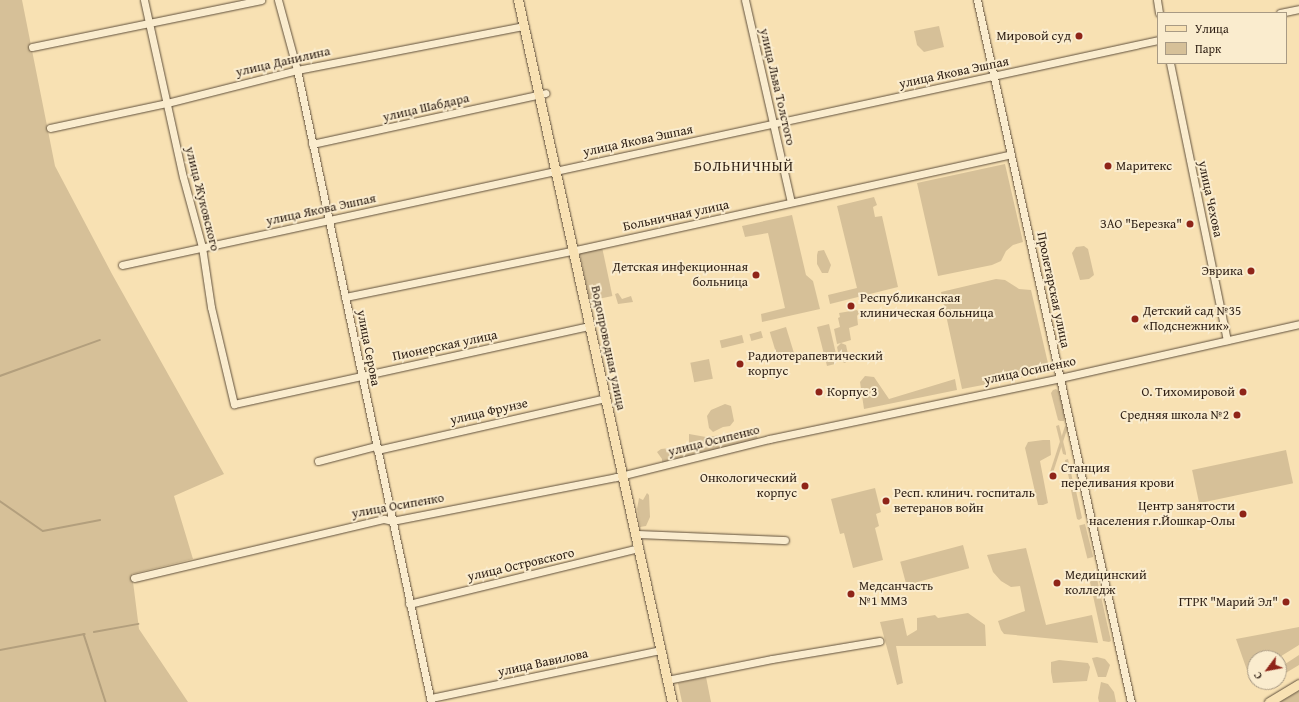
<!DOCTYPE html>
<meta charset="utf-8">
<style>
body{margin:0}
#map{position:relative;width:1299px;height:702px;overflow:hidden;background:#f8e1b3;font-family:"Gentium Book Plus",serif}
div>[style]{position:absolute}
.green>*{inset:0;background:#d6c098;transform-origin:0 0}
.stream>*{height:1.5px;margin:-0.75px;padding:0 0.75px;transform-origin:0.75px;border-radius:0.75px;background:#b39f7d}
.roads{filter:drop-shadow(0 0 1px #60503c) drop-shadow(0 0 1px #60503c)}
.minor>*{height:7px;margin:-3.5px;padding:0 3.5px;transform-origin:3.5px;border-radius:3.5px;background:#faecce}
.major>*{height:9px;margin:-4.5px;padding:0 4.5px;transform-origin:4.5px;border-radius:4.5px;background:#f8e1b3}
.dots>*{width:11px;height:11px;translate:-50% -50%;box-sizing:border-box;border:2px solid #faecce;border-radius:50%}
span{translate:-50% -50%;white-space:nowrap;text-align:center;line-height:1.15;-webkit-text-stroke:4px #faecce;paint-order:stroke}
.poi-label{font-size:13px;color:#2e1f14}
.right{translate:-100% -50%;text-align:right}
.left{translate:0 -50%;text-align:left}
.street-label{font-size:13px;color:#2e1f14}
.neighbourhood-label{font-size:14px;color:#2e1f14;letter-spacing:1px}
.legend{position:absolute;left:1157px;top:12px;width:130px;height:52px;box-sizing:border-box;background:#faecce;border:1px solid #a89a84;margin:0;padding:5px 7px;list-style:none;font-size:12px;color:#2e1f14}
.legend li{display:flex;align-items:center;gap:8px;height:20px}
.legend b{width:20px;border:1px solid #a89a84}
.north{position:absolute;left:1247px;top:650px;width:40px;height:40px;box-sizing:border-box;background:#faecce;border:1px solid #a89a84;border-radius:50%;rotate:238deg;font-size:11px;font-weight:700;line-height:16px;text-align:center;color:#2e1f14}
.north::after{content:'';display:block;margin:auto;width:14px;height:18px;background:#8f2418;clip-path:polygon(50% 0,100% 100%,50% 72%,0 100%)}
</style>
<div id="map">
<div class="green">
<i style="clip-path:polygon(0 0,22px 0,55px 166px,112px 274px,224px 474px,174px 496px,193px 559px,132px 574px,139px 629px,188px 702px,0 702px)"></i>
<i style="clip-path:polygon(939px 26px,944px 47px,924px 52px,917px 45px,914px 31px)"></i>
<i style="clip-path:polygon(1005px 164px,1023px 242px,1013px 245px,1006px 251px,1001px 261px,992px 265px,938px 276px,917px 183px)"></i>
<i style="clip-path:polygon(874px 197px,877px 205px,873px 207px,875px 217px,882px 216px,898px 287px,830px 304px,828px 295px,857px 288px,837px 206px)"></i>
<i style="clip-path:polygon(792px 215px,806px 275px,813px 281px,820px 309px,762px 322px,761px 314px,785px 308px,768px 233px,745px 237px,742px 226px)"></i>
<i style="clip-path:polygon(1084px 246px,1088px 249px,1094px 275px,1089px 279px,1080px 280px,1072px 253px,1076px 247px)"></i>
<i style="left:602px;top:247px;width:50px;height:23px;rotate:78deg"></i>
<i style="clip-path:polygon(824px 250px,831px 265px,828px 273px,822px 273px,817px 264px,817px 255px,818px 251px)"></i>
<i style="clip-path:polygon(996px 279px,1005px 280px,1019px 289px,1031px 290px,1050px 372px,962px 389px,941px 292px)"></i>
<i style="clip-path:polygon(618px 293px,622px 299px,631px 296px,633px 302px,618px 304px,615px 294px)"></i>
<i style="clip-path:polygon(857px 310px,859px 313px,857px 316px,858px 325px,849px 328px,851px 340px,841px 343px,846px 345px,849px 359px,845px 363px,840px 361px,837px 347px,841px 343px,837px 344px,834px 329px,840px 327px,838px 318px,840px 317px,839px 313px)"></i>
<i style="clip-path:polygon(829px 324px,837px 358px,835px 364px,827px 366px,817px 327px)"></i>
<i style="left:786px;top:327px;width:28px;height:17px;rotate:73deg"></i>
<i style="left:761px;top:331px;width:7px;height:12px;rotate:74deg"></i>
<i style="left:742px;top:335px;width:8px;height:23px;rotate:76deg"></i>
<i style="left:709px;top:359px;width:20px;height:19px;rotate:79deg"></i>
<i style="clip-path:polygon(865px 376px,874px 377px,889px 399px,955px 379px,957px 390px,864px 409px,860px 382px)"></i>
<i style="clip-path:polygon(1056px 389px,1059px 392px,1065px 417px,1064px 421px,1060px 421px,1058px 420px,1051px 393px,1053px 390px)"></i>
<i style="clip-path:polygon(725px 404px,731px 406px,734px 421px,730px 426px,723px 427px,713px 432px,709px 428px,707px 416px,711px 410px)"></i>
<i style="clip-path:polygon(1059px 425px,1066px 453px,1066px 455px,1063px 454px,1056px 426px)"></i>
<i style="left:1065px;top:426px;width:3px;height:55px;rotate:18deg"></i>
<i style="clip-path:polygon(754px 431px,758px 439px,662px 463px,662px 459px,657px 452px,661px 449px,689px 446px,689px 434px,706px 437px)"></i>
<i style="clip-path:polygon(1043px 440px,1050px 440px,1051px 455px,1040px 461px,1048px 503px,1043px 505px,1038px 505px,1025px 448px,1028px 442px)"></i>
<i style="left:1286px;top:450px;width:34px;height:96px;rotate:78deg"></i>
<i style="clip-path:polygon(1068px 459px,1073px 482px,1072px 484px,1070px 483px,1065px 460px)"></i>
<i style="clip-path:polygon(875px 488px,881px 512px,876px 514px,879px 526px,875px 528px,883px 560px,853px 568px,844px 533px,840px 534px,831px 499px)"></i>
<i style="clip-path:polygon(1071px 490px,1074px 490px,1076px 491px,1082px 518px,1079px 520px,1077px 519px)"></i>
<i style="clip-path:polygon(647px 493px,649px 495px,650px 517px,646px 526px,640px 527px,637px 509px,639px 498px,643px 500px)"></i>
<i style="left:1085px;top:524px;width:34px;height:6px;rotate:76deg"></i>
<i style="left:963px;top:545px;width:24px;height:65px;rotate:75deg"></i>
<i style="clip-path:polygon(1026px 548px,1046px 625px,1092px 615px,1098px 643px,1004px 634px,1001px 630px,998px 621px,1025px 611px,1020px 586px,1011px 587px,1001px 581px,993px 572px,987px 555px)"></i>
<i style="clip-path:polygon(1095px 570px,1111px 641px,1109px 642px,1103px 641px,1088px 573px)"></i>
<i style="clip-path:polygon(968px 613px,985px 625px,986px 646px,896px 646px,903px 683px,897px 685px,880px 622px,903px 618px,907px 636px,917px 630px,917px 618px,935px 615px,938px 618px)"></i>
<i style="clip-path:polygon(1299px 627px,1299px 645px,1278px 658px,1255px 658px,1255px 670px,1248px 673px,1236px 639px)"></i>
<i style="clip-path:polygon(1299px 655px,1299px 665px,1279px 677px,1279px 668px)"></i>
<i style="clip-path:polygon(1097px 657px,1105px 659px,1110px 665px,1106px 677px,1098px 677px,1092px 658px)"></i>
<i style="clip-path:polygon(1059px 660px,1088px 663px,1090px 667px,1087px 681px,1053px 683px,1051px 672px,1051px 662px)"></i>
<i style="clip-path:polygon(706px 677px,711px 702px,682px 702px,678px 683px)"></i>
<i style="clip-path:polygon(1101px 682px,1108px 684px,1114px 692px,1116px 702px,1099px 702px,1098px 698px)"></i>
<i style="clip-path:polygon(1299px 691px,1299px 702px,1280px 702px)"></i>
</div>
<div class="stream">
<i style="left:0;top:376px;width:106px;rotate:-19.8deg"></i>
<i style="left:0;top:501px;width:52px;rotate:34.9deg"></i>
<i style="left:43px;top:531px;width:58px;rotate:-10.9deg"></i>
<i style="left:94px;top:632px;width:45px;rotate:-10.3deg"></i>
<i style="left:84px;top:634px;width:71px;rotate:72.1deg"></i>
<i style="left:0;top:650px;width:86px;rotate:-10.7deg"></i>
</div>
<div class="roads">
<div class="minor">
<i style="left:144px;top:0;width:181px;rotate:77.6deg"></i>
<i style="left:183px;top:177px;width:73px;rotate:74.8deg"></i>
<i style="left:202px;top:247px;width:61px;rotate:81.5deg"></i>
<i style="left:211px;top:307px;width:100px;rotate:76.7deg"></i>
<i style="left:234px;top:404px;width:364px;rotate:-12.4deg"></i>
<i style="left:278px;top:0;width:73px;rotate:74.8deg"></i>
<i style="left:297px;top:70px;width:646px;rotate:78.03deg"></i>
<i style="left:745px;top:0;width:207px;rotate:77.2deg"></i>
<i style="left:977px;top:0;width:719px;rotate:77.63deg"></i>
<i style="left:1157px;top:0;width:13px;rotate:81deg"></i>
<i style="left:1280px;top:13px;width:19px;rotate:-12deg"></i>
<i style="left:32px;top:47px;width:234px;rotate:-11.6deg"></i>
<i style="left:1170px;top:63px;width:283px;rotate:78.4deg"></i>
<i style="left:50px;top:128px;width:120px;rotate:-12.1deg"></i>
<i style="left:167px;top:103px;width:134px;rotate:-14.2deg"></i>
<i style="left:297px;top:70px;width:230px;rotate:-11deg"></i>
<i style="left:312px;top:144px;width:239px;rotate:-12.3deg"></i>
<i style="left:122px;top:265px;width:1060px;rotate:-12.25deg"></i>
<i style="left:345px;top:297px;width:236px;rotate:-11.5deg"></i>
<i style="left:576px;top:250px;width:445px;rotate:-12.4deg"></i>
<i style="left:377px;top:450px;width:234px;rotate:-12.8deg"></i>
<i style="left:318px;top:461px;width:60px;rotate:-14.5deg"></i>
<i style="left:635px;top:534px;width:150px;rotate:2.3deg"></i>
<i style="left:134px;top:578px;width:257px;rotate:-13.3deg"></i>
<i style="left:384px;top:519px;width:8px;rotate:14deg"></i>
<i style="left:392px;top:521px;width:228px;rotate:-11.1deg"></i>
<i style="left:616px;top:477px;width:158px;rotate:-13.9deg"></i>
<i style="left:769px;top:439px;width:297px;rotate:-11.8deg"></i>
<i style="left:1060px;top:378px;width:245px;rotate:-12.7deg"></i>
<i style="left:409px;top:604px;width:237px;rotate:-13.7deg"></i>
<i style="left:667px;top:680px;width:107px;rotate:-11.3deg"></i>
<i style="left:772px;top:659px;width:109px;rotate:-9.5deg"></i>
<i style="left:431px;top:698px;width:235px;rotate:-11.8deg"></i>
</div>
<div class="major">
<i style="left:518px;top:0;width:719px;rotate:77.63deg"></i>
<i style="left:1269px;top:702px;width:35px;rotate:-31deg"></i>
</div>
</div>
<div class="dots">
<i style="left:1079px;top:36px;background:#8f2418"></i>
<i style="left:1108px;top:166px;background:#8f2418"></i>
<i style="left:1190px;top:224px;background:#8f2418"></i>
<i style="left:1251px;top:271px;background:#8f2418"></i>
<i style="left:756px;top:275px;background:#8f2418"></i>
<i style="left:851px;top:306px;background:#8f2418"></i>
<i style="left:1135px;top:319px;background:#8f2418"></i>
<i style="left:740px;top:364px;background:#8f2418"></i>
<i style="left:819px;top:392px;background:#8f2418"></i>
<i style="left:1243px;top:392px;background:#8f2418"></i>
<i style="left:1237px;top:415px;background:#8f2418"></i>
<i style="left:1053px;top:476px;background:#8f2418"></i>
<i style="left:805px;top:486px;background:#8f2418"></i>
<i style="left:886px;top:501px;background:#8f2418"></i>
<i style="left:1243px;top:514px;background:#8f2418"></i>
<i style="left:1057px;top:583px;background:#8f2418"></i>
<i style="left:851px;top:594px;background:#8f2418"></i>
<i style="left:1286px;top:602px;background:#8f2418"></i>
</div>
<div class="poi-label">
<span class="right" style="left:1071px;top:36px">Мировой суд</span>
<span class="left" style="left:1116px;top:166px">Маритекс</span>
<span class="right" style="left:1182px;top:224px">ЗАО "Березка"</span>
<span class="right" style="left:748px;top:275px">Детская инфекционная<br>больница</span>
<span class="right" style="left:1243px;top:271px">Эврика</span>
<span class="left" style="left:860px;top:306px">Республиканская<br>клиническая больница</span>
<span class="left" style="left:1143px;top:319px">Детский сад №35<br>«Подснежник»</span>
<span class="left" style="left:748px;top:364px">Радиотерапевтический<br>корпус</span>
<span class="left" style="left:827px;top:392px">Корпус 3</span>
<span class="right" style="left:1235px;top:392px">О. Тихомировой</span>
<span class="right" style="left:1229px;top:415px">Средняя школа №2</span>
<span class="left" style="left:1061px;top:476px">Станция<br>переливания крови</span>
<span class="right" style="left:797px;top:486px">Онкологический<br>корпус</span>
<span class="left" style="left:894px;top:501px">Респ. клинич. госпиталь<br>ветеранов войн</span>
<span class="right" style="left:1235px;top:514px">Центр занятости<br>населения г.Йошкар-Олы</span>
<span class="left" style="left:1065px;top:583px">Медицинский<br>колледж</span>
<span class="left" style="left:859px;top:594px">Медсанчасть<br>№1 ММЗ</span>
<span class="right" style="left:1278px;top:602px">ГТРК "Марий Эл"</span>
</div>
<div class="street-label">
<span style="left:283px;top:62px;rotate:-13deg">улица Данилина</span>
<span style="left:954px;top:73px;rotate:-12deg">улица Якова Эшпая</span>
<span style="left:777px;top:87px;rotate:77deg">улица Льва Толстого</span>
<span style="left:426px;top:108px;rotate:-13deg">улица Шабдара</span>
<span style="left:638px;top:141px;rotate:-12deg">улица Якова Эшпая</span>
<span style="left:202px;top:199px;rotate:76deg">улица Жуковского</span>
<span style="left:1210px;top:199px;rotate:78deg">улица Чехова</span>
<span style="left:321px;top:210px;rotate:-12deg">улица Якова Эшпая</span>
<span style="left:676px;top:216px;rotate:-12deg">Больничная улица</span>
<span style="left:1053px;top:290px;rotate:78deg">Пролетарская улица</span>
<span style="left:445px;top:346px;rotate:-12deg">Пионерская улица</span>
<span style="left:368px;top:348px;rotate:79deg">улица Серова</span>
<span style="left:608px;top:348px;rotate:78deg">Водопроводная улица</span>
<span style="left:1030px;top:371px;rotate:-12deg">улица Осипенко</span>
<span style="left:489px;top:412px;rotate:-13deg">улица Фрунзе</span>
<span style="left:714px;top:441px;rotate:-14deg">улица Осипенко</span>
<span style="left:398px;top:506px;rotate:-10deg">улица Осипенко</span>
<span style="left:521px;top:565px;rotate:-13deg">улица Островского</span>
<span style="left:543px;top:663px;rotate:-12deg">улица Вавилова</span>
</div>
<div class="neighbourhood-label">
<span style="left:744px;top:166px">БОЛЬНИЧНЫЙ</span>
</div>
<ul class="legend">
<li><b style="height:5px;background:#f8e1b3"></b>Улица</li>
<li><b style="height:11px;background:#d6c098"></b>Парк</li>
</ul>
<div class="north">С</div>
</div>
